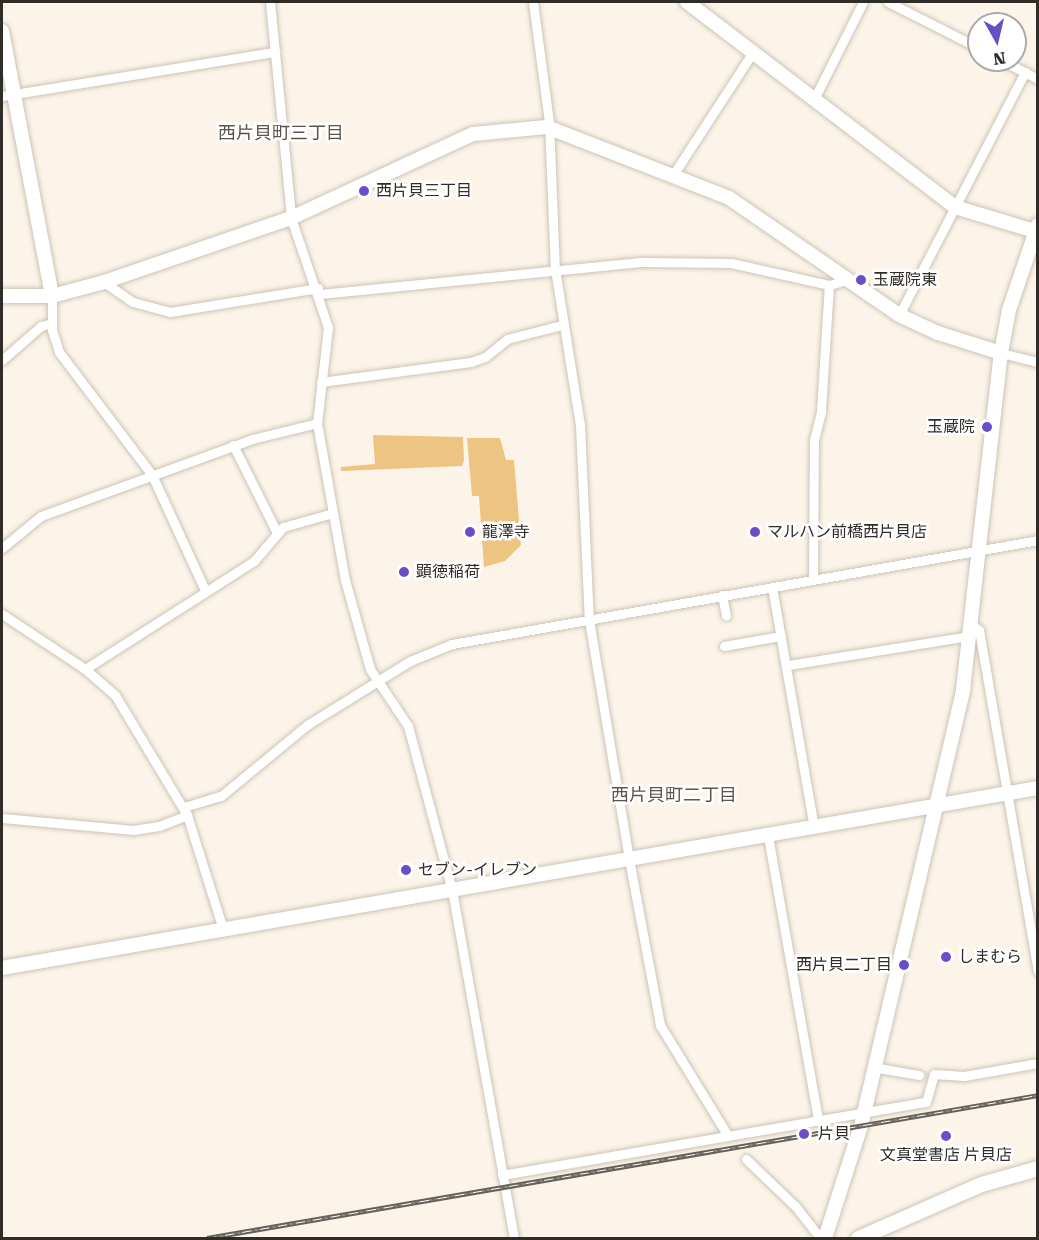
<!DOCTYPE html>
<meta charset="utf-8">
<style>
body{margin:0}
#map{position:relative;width:1039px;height:1240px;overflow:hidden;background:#fcf4e8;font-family:"Roboto Serif","Noto Sans JP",serif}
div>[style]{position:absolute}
.green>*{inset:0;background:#eec482}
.roads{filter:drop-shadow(0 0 2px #ccc4b8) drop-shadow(0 0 2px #ccc4b8)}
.street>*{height:9px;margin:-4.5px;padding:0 4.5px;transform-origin:4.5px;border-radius:4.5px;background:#fff}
.secondary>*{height:14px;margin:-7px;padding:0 7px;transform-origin:7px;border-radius:7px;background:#fff}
.primary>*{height:15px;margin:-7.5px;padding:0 7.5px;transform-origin:7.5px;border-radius:7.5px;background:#fff}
.rail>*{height:5px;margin-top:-2.5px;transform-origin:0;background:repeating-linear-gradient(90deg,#fff 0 9px,#64605a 0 18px);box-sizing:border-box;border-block:2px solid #64605a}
.dots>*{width:16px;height:16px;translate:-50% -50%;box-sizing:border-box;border:3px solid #fff;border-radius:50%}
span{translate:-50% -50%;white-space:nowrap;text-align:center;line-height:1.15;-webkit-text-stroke:5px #fff;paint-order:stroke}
.poi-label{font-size:16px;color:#302d29}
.left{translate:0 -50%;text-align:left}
.right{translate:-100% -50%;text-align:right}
.neighbourhood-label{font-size:18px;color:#5c554b}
.frame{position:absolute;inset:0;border:3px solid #302d29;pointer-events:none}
.north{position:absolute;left:967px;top:12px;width:60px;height:60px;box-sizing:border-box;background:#fff;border:2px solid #acaba9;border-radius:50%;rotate:172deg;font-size:16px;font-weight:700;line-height:24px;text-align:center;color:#302d29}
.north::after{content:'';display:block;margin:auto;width:21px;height:27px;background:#684fc8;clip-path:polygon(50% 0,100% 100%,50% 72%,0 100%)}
</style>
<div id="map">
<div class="green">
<i style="clip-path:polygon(373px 435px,463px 437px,464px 461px,462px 466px,341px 471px,341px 467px,375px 464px)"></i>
<i style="clip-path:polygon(467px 438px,500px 438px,506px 460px,514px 460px,521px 545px,505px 561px,484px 567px,479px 496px,472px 496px)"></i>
</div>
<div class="roads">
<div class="street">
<i style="left:270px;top:2px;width:217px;rotate:84.4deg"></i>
<i style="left:291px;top:218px;width:115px;rotate:71.3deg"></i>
<i style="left:328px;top:327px;width:97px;rotate:96.5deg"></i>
<i style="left:317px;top:423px;width:159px;rotate:79.9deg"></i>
<i style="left:345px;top:580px;width:92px;rotate:74.3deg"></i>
<i style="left:370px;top:669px;width:69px;rotate:56.3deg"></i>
<i style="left:408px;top:726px;width:170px;rotate:75deg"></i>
<i style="left:452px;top:890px;width:353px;rotate:79.9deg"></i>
<i style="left:533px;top:2px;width:121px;rotate:82.4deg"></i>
<i style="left:549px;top:122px;width:147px;rotate:87.7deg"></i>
<i style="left:555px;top:269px;width:158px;rotate:80.9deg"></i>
<i style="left:580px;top:425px;width:195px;rotate:87.4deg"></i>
<i style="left:589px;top:620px;width:242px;rotate:80.5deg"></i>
<i style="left:629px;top:859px;width:169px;rotate:79.4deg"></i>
<i style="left:660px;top:1025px;width:130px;rotate:58.5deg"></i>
<i style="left:888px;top:2px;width:102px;rotate:26.8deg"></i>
<i style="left:1001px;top:60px;width:42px;rotate:27.2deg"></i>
<i style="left:2px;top:96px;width:277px;rotate:-9.2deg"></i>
<i style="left:814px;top:99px;width:109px;rotate:-63.2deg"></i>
<i style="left:673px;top:175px;width:147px;rotate:-57deg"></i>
<i style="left:104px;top:282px;width:35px;rotate:35deg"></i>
<i style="left:133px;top:302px;width:38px;rotate:15deg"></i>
<i style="left:170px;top:312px;width:150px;rotate:-9.2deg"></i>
<i style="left:320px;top:294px;width:325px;rotate:-5.7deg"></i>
<i style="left:643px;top:262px;width:88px;rotate:0.7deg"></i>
<i style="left:731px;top:263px;width:100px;rotate:12.7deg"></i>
<i style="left:829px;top:285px;width:11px;rotate:-15deg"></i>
<i style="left:840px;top:282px;width:7px;rotate:-74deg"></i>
<i style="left:52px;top:296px;width:34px;rotate:90deg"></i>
<i style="left:52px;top:330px;width:23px;rotate:72deg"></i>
<i style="left:59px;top:352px;width:154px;rotate:52.9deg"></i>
<i style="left:152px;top:475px;width:127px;rotate:65.3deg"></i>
<i style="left:899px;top:315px;width:274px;rotate:-62.6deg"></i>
<i style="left:1001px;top:353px;width:38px;rotate:14deg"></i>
<i style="left:2px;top:360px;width:52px;rotate:-41.1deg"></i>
<i style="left:41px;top:326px;width:11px;rotate:-15deg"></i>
<i style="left:321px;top:382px;width:151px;rotate:-7.6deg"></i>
<i style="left:471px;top:362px;width:15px;rotate:-20deg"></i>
<i style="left:485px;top:357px;width:28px;rotate:-39deg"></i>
<i style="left:507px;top:339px;width:57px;rotate:-14.3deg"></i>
<i style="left:233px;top:445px;width:98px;rotate:63.4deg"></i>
<i style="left:2px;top:548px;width:50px;rotate:-39.4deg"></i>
<i style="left:41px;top:516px;width:225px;rotate:-20deg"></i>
<i style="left:252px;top:439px;width:67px;rotate:-13.8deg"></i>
<i style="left:813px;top:580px;width:140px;rotate:-89.6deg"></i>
<i style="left:814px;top:440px;width:30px;rotate:-76deg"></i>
<i style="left:821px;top:411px;width:126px;rotate:-86.4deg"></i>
<i style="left:772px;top:587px;width:244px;rotate:80.1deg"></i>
<i style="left:722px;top:595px;width:21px;rotate:79deg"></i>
<i style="left:2px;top:614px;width:100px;rotate:33.5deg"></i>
<i style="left:85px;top:669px;width:40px;rotate:41deg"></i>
<i style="left:115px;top:695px;width:140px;rotate:59deg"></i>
<i style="left:187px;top:815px;width:120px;rotate:72.5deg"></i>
<i style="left:969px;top:623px;width:12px;rotate:35deg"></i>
<i style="left:979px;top:630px;width:346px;rotate:80.2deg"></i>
<i style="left:724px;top:646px;width:58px;rotate:-10deg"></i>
<i style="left:788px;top:665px;width:183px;rotate:-9.1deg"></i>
<i style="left:85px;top:669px;width:201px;rotate:-32.6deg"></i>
<i style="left:254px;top:561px;width:45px;rotate:-49.5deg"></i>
<i style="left:283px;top:527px;width:52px;rotate:-15.6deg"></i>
<i style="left:184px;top:807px;width:39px;rotate:-17deg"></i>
<i style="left:221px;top:796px;width:112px;rotate:-39.5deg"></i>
<i style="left:307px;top:725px;width:121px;rotate:-31.9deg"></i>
<i style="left:410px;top:661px;width:45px;rotate:-22deg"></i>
<i style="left:452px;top:644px;width:595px;rotate:-10.06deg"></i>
<i style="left:2px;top:818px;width:132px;rotate:5.2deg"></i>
<i style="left:133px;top:830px;width:26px;rotate:-9deg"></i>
<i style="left:159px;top:826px;width:30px;rotate:-21deg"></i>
<i style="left:768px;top:836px;width:288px;rotate:80deg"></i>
<i style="left:873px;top:1067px;width:47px;rotate:9.9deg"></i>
<i style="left:746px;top:1159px;width:69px;rotate:43.8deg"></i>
<i style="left:796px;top:1207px;width:39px;rotate:52deg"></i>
<i style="left:502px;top:1175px;width:430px;rotate:-9.8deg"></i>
<i style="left:926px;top:1102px;width:29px;rotate:-74deg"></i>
<i style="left:934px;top:1074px;width:30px;rotate:4deg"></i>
<i style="left:964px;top:1076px;width:75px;rotate:-10deg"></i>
</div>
<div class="secondary">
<i style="left:687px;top:2px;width:337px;rotate:37.4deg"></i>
<i style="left:955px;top:207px;width:87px;rotate:16.8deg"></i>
<i style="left:2px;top:31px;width:270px;rotate:79.3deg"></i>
<i style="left:2px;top:296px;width:50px"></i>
<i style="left:52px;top:296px;width:54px;rotate:-15.1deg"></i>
<i style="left:104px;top:282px;width:198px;rotate:-18.9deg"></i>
<i style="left:291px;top:218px;width:200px;rotate:-24.8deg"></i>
<i style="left:473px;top:134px;width:74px;rotate:-5.4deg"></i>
<i style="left:547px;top:127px;width:195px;rotate:21.3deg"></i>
<i style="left:729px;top:198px;width:206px;rotate:34.5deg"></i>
<i style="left:899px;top:315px;width:43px;rotate:24.8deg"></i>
<i style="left:938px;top:333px;width:66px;rotate:17.6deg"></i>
<i style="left:2px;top:968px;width:1052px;rotate:-9.86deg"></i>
<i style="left:825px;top:1238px;width:118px;rotate:-72.2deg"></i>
<i style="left:861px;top:1126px;width:448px;rotate:-76.8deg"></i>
<i style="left:963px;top:690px;width:339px;rotate:-83.6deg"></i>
<i style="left:1001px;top:353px;width:44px;rotate:-79.5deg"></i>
<i style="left:1009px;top:310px;width:90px;rotate:-71.2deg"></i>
</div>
<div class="primary">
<i style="left:858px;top:1238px;width:134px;rotate:-23.7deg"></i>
<i style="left:981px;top:1184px;width:59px;rotate:-15.7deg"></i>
</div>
</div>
<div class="rail">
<i style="left:207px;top:1238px;width:843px;rotate:-9.76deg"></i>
</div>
<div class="dots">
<i style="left:364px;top:191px;background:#684fc8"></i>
<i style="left:861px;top:280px;background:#684fc8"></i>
<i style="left:987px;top:427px;background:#684fc8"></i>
<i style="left:470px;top:532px;background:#684fc8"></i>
<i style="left:755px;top:532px;background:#684fc8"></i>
<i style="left:404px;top:572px;background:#684fc8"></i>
<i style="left:406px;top:870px;background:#684fc8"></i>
<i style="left:946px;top:957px;background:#684fc8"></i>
<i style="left:904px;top:965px;background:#684fc8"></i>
<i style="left:804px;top:1134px;background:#684fc8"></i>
<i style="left:946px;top:1136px;background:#684fc8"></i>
</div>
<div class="poi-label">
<span class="left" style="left:376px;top:191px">西片貝三丁目</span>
<span class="left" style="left:873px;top:280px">玉蔵院東</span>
<span class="right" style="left:975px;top:427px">玉蔵院</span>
<span class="left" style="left:482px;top:532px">龍澤寺</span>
<span class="left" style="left:767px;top:532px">マルハン前橋西片貝店</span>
<span class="left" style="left:416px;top:572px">顕徳稲荷</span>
<span class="left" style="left:418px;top:870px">セブン-イレブン</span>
<span class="left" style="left:958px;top:957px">しまむら</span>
<span class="right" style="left:892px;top:965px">西片貝二丁目</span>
<span class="left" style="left:818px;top:1134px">片貝</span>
<span style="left:946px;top:1155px">文真堂書店 片貝店</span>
</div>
<div class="neighbourhood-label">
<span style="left:281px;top:133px">西片貝町三丁目</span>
<span style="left:674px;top:795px">西片貝町二丁目</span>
</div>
<div class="frame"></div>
<div class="north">N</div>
</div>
